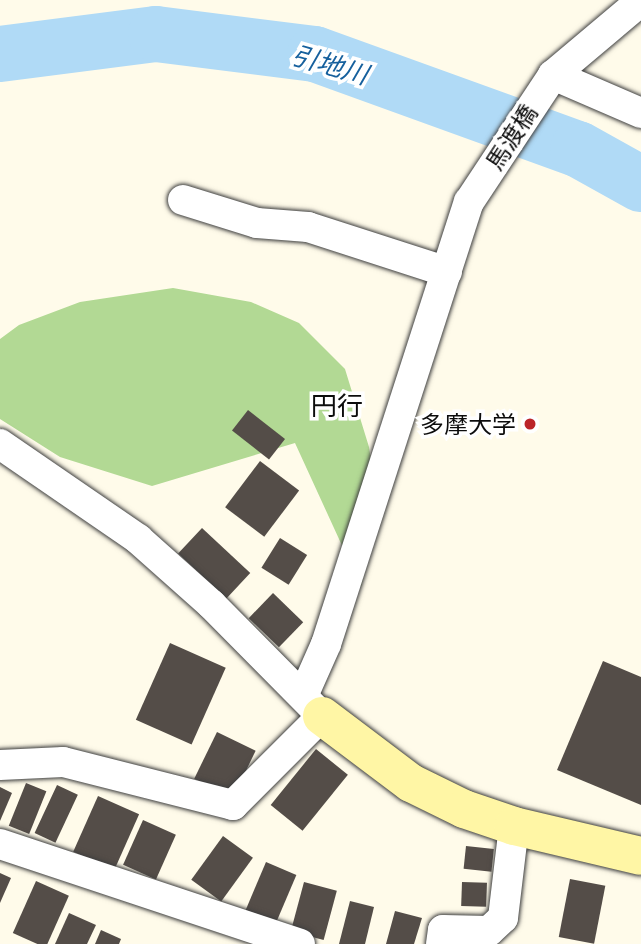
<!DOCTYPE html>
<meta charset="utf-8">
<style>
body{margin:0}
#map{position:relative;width:641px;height:944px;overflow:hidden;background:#fffbea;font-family:"Playfair Display","Noto Sans JP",serif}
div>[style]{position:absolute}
.forest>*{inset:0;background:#b2d994}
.river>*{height:56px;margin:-28px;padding:0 28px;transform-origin:28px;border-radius:28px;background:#b0daf6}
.building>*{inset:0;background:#544d48;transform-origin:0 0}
.roads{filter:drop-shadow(0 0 2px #3f3f3f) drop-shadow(0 0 2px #3f3f3f)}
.street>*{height:30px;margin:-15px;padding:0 15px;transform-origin:15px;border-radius:15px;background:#fff}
.secondary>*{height:38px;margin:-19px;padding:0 19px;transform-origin:19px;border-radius:19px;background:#fff6a5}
.dots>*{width:19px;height:19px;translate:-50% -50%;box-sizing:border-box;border:4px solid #fff;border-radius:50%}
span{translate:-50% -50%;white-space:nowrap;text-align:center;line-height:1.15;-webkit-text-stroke:7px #fff;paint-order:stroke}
.street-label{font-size:24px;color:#0c0c0c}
.poi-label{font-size:24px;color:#0c0c0c}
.right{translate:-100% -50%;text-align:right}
.water-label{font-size:26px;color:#16609d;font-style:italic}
.neighbourhood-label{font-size:26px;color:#0c0c0c}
</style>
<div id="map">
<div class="forest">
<i style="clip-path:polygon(173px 288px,251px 302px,299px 323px,345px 369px,369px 447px,379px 510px,361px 587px,295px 443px,152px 486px,60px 457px,0 419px,0 339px,19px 325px,80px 302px)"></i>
</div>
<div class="river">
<i style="left:0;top:54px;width:157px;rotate:-7.3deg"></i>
<i style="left:156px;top:34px;width:160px;rotate:7.2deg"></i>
<i style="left:315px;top:54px;width:280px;rotate:19.9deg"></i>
<i style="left:578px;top:149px;width:72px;rotate:29.1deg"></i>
</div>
<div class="building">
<i style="left:248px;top:410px;width:47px;height:26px;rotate:38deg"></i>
<i style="left:260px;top:461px;width:49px;height:58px;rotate:37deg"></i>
<i style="left:202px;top:528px;width:66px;height:35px;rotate:43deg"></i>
<i style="left:280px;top:538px;width:32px;height:35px;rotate:32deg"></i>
<i style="left:273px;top:593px;width:42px;height:35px;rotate:44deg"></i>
<i style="left:170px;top:643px;width:61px;height:84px;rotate:24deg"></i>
<i style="clip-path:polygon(603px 661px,641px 677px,641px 805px,557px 770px)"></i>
<i style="left:217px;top:732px;width:43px;height:52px;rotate:26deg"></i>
<i style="left:316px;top:749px;width:41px;height:72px;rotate:39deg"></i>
<i style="left:26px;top:783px;width:22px;height:46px;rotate:22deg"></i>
<i style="left:57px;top:785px;width:23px;height:53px;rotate:25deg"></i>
<i style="clip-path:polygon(0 787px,12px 793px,0 821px)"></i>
<i style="left:98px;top:796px;width:45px;height:61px;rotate:24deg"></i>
<i style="left:143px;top:820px;width:36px;height:49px;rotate:24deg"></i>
<i style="left:223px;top:836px;width:37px;height:54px;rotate:36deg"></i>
<i style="left:466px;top:846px;width:28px;height:23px;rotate:6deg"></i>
<i style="left:266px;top:862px;width:33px;height:55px;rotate:23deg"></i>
<i style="clip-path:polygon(0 873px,11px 878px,0 903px)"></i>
<i style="left:570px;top:879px;width:36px;height:59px;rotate:11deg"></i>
<i style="left:36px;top:881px;width:36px;height:57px;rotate:24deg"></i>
<i style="left:304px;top:882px;width:34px;height:51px;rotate:15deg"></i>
<i style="left:462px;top:882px;width:25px;height:24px;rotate:2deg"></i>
<i style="clip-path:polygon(350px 901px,374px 907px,365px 944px,339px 944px)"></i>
<i style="clip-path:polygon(395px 911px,422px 918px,414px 944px,386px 944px)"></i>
<i style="clip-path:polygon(69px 913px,96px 925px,87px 944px,55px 944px)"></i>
<i style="clip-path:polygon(101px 930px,121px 939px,119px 944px,95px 944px)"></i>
</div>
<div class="roads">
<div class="street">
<i style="left:553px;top:75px;width:96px;rotate:23.4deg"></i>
<i style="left:183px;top:200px;width:77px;rotate:17.3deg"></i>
<i style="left:257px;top:223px;width:51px;rotate:4.5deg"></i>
<i style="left:308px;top:227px;width:146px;rotate:17.9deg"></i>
<i style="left:0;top:444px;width:168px;rotate:34.5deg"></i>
<i style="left:138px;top:539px;width:98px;rotate:41.7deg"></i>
<i style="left:211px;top:604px;width:158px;rotate:45.3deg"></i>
<i style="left:322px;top:716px;width:126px;rotate:135deg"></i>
<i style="left:233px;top:805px;width:175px;rotate:-165.8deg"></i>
<i style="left:63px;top:762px;width:63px;rotate:177.3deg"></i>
<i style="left:303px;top:696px;width:57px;rotate:-66.1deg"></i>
<i style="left:326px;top:644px;width:465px;rotate:-72.1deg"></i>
<i style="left:469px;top:202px;width:152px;rotate:-56.5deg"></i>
<i style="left:553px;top:75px;width:115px;rotate:-40.1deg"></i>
<i style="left:0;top:844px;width:316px;rotate:18.4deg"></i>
<i style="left:441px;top:944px;width:14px;rotate:-82deg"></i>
<i style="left:443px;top:930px;width:46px;rotate:1.2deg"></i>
<i style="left:489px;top:931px;width:19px;rotate:-43deg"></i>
<i style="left:503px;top:918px;width:93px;rotate:-83.2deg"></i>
</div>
<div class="secondary">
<i style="left:322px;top:716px;width:111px;rotate:37deg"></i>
<i style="left:411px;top:783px;width:59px;rotate:26.1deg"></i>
<i style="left:464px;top:809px;width:53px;rotate:18.8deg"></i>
<i style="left:514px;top:826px;width:130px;rotate:13.3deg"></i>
</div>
</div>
<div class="dots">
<i style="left:530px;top:424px;background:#bb2429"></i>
</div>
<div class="street-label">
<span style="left:511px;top:137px;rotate:-57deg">馬渡橋</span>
</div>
<div class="poi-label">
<span class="right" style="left:516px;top:424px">多摩大学</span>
</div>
<div class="water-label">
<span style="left:330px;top:64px;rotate:16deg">引地川</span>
</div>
<div class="neighbourhood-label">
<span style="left:337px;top:405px">円行</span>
</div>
</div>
